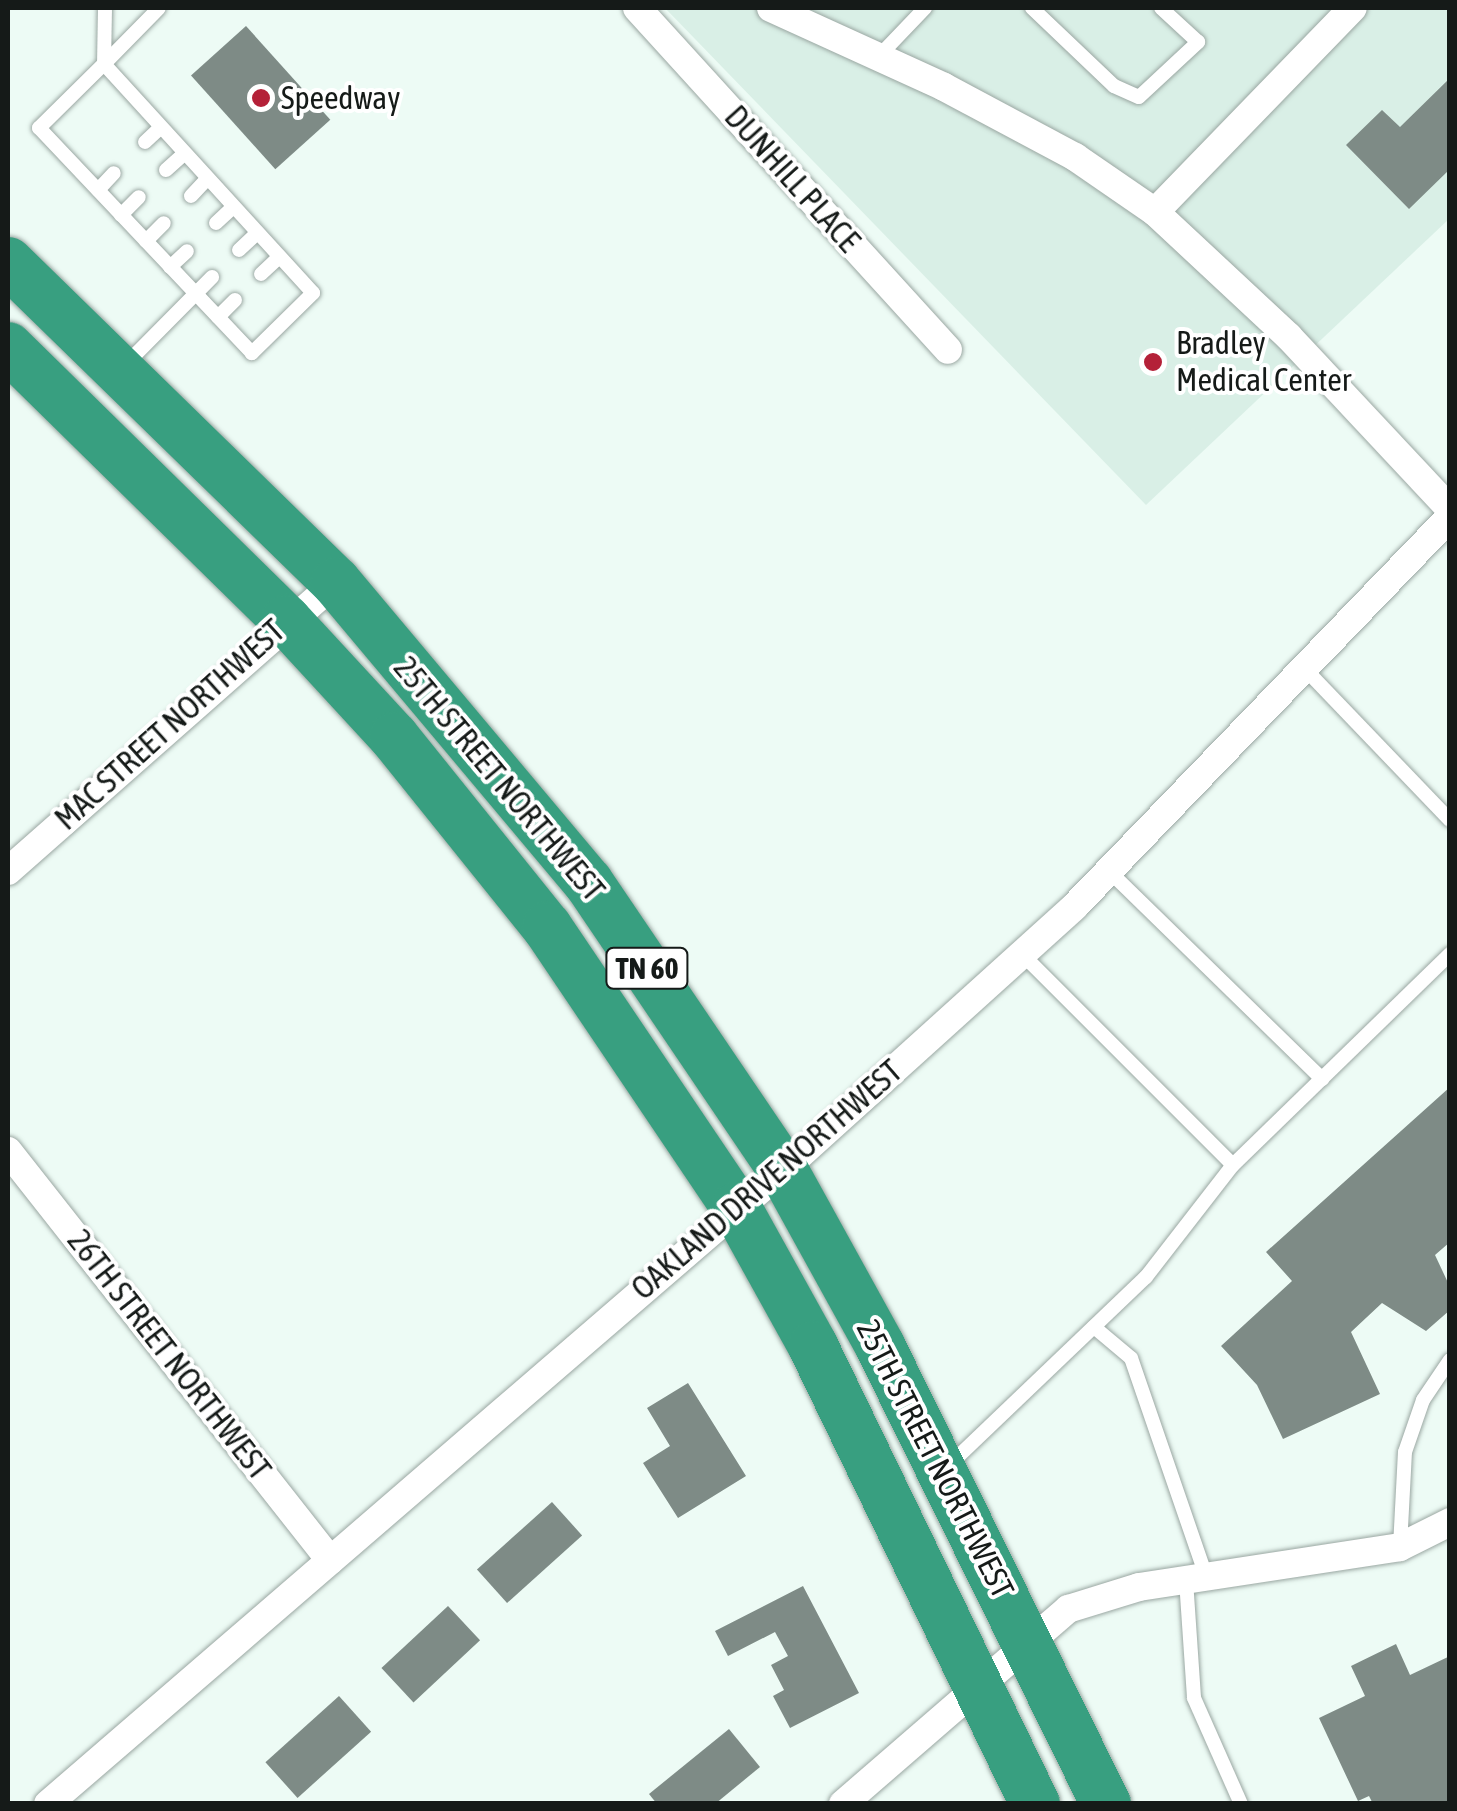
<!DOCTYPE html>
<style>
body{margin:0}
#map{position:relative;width:1457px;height:1811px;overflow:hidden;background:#edfbf5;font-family:"Asap Condensed",sans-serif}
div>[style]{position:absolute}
.built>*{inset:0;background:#d9efe6}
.building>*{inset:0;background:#7e8b86;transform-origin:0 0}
.roads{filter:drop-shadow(0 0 2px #9aa7a2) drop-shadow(0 0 2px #9aa7a2)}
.lane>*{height:14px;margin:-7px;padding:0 7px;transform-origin:7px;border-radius:7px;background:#fff}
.street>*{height:28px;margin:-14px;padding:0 14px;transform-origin:14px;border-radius:14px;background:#fff}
.highway>*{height:50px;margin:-25px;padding:0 25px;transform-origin:25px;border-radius:25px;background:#389f80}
.dots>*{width:28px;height:28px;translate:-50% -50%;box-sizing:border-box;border:5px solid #fff;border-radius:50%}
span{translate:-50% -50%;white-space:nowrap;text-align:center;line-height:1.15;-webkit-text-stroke:8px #fff;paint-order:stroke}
.shield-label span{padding:2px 8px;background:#fff;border:2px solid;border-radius:8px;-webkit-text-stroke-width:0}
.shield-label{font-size:30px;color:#151a18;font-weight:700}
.poi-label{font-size:32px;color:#151a18}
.left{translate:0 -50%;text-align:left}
.street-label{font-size:32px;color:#151a18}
.frame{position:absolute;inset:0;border:10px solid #151a18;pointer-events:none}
</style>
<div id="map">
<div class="built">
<i style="clip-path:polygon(665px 8px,1449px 8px,1449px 219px,1146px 505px)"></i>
</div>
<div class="building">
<i style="left:246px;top:26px;width:126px;height:74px;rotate:48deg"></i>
<i style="clip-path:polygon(1450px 78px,1450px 169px,1409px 209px,1346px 145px,1382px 110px,1400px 127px)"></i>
<i style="clip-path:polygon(1450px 1087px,1450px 1242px,1435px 1255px,1450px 1287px,1450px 1310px,1426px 1331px,1382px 1303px,1351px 1332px,1380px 1394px,1283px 1439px,1257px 1385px,1221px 1346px,1292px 1281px,1266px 1252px)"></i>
<i style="clip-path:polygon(688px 1383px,746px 1476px,678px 1518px,643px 1463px,670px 1446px,647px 1408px)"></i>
<i style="left:552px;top:1502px;width:45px;height:101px;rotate:48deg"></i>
<i style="clip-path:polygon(803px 1586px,859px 1693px,790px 1728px,773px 1696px,784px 1690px,771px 1665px,788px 1656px,775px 1632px,728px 1656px,715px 1631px)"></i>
<i style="left:448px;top:1606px;width:47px;height:91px;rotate:47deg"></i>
<i style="clip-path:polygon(1396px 1644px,1410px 1675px,1450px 1656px,1450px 1804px,1373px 1804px,1369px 1796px,1358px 1801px,1319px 1718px,1365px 1696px,1351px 1666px)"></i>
<i style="left:339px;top:1696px;width:48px;height:99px;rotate:48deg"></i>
<i style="clip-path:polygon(729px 1729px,760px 1767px,715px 1804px,657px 1804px,649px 1794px)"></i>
</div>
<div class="roads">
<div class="lane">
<i style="left:105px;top:8px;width:56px;rotate:91deg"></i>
<i style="left:104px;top:64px;width:310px;rotate:47.6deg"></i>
<i style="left:313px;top:293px;width:86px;rotate:135.5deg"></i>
<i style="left:252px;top:353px;width:310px;rotate:-133.4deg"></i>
<i style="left:39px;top:128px;width:91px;rotate:-44.6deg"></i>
<i style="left:104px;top:64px;width:78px;rotate:-45.5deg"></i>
<i style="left:1032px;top:8px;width:113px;rotate:43.6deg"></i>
<i style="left:1114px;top:86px;width:27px;rotate:24deg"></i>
<i style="left:1139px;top:97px;width:81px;rotate:-43deg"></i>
<i style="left:1198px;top:42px;width:50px;rotate:-137.4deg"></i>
<i style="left:881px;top:54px;width:64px;rotate:-46.3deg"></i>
<i style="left:145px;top:142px;width:21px;rotate:-43deg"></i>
<i style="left:166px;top:170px;width:24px;rotate:-42deg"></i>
<i style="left:98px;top:190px;width:23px;rotate:-47deg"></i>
<i style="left:191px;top:196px;width:23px;rotate:-47deg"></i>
<i style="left:121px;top:215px;width:25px;rotate:-45deg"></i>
<i style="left:216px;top:223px;width:23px;rotate:-43deg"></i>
<i style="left:146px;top:241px;width:25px;rotate:-45deg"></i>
<i style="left:239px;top:250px;width:25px;rotate:-43deg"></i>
<i style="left:170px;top:267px;width:23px;rotate:-43deg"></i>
<i style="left:261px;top:274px;width:25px;rotate:-43deg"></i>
<i style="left:218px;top:317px;width:24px;rotate:-45deg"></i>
<i style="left:127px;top:363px;width:121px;rotate:-45.3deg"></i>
<i style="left:1305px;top:669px;width:209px;rotate:46.2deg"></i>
<i style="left:1109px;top:871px;width:298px;rotate:44.3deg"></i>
<i style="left:1022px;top:954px;width:298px;rotate:45deg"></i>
<i style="left:1094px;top:1327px;width:48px;rotate:40deg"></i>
<i style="left:1131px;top:1358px;width:231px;rotate:71deg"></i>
<i style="left:947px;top:1467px;width:275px;rotate:-43.7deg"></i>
<i style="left:1146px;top:1277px;width:142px;rotate:-52.2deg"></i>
<i style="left:1233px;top:1165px;width:303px;rotate:-44.2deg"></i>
<i style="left:1400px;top:1547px;width:95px;rotate:-87deg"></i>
<i style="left:1405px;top:1452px;width:55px;rotate:-70.9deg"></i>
<i style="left:1423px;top:1400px;width:48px;rotate:-56deg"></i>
<i style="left:1186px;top:1580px;width:118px;rotate:86.1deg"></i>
<i style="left:1194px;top:1698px;width:116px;rotate:66.1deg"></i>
</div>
<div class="street">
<i style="left:637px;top:8px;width:462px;rotate:47.7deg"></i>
<i style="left:771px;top:8px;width:190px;rotate:24.5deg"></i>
<i style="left:944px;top:87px;width:149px;rotate:28.1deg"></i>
<i style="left:1075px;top:157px;width:97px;rotate:34.5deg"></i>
<i style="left:1155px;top:212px;width:183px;rotate:43deg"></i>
<i style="left:1289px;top:337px;width:236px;rotate:46.9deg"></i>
<i style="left:1155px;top:212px;width:284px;rotate:-45.9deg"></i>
<i style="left:8px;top:871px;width:437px;rotate:-41.4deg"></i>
<i style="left:8px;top:1151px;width:521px;rotate:51.79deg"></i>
<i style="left:48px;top:1804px;width:971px;rotate:-40.78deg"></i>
<i style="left:783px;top:1170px;width:392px;rotate:-42.1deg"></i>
<i style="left:1074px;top:907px;width:542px;rotate:-46.05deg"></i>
<i style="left:843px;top:1804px;width:298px;rotate:-40.9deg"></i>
<i style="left:1068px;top:1609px;width:74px;rotate:-17.2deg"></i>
<i style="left:1139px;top:1587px;width:264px;rotate:-8.7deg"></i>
<i style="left:1400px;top:1547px;width:56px;rotate:-26.6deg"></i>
</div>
<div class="highway">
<i style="left:8px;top:262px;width:458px;rotate:44.3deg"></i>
<i style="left:336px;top:582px;width:392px;rotate:50deg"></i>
<i style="left:588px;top:882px;width:348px;rotate:55.9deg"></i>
<i style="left:783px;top:1170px;width:201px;rotate:61.1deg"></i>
<i style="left:880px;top:1346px;width:511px;rotate:63.74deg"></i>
<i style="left:8px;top:347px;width:390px;rotate:44.5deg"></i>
<i style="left:286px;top:620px;width:159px;rotate:47.3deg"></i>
<i style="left:394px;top:737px;width:244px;rotate:51.2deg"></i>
<i style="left:547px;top:927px;width:338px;rotate:56deg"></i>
<i style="left:736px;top:1207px;width:159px;rotate:61deg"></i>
<i style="left:813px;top:1346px;width:509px;rotate:64.14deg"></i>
</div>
</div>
<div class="dots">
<i style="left:261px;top:98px;background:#b42138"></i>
<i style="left:1153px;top:362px;background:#b42138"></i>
</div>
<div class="shield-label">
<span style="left:647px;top:968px">TN 60</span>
</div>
<div class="poi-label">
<span class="left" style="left:281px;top:98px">Speedway</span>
<span class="left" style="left:1176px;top:362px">Bradley<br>Medical Center</span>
</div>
<div class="street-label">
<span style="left:792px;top:179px;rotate:48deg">DUNHILL PLACE</span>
<span style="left:170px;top:725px;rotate:-42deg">MAC STREET NORTHWEST</span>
<span style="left:499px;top:779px;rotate:50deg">25TH STREET NORTHWEST</span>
<span style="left:767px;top:1180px;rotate:-41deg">OAKLAND DRIVE NORTHWEST</span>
<span style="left:169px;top:1355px;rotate:52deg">26TH STREET NORTHWEST</span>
<span style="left:935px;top:1459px;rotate:63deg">25TH STREET NORTHWEST</span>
</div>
<div class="frame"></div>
</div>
